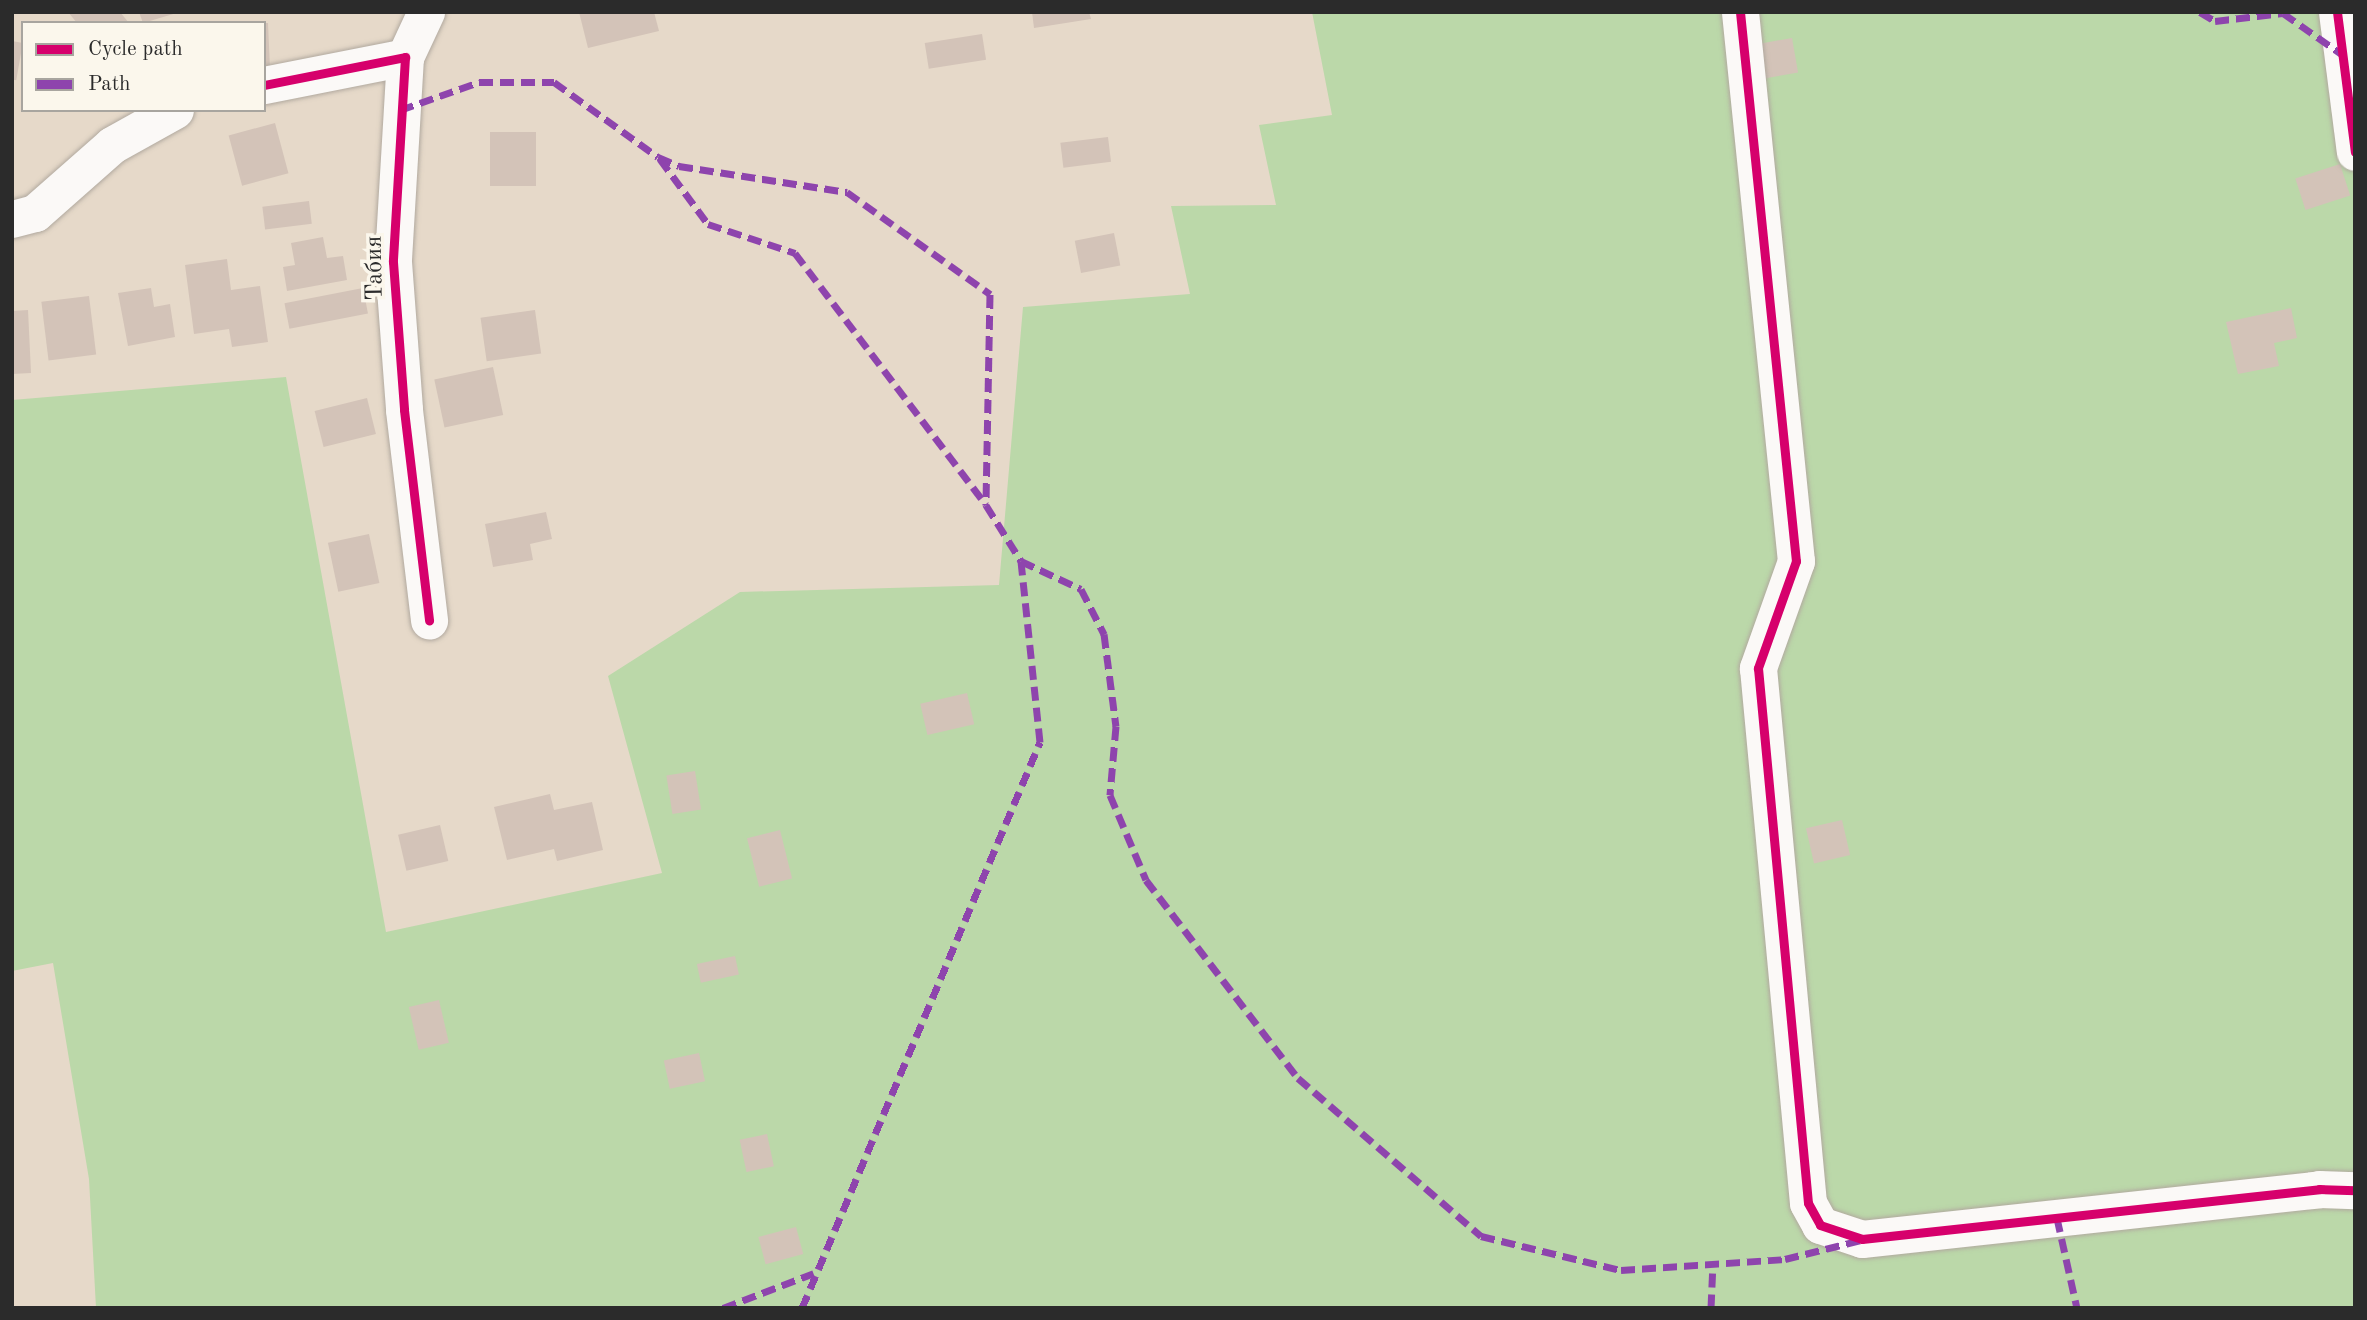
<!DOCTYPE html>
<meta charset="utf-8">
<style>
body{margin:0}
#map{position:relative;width:2367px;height:1320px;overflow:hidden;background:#e6d9c9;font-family:"Old Standard TT",serif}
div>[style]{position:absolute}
.green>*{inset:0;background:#bbd8a9}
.building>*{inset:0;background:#d3c3b8;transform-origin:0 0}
.roads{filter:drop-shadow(0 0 2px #b1a99f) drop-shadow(0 0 2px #b1a99f)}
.street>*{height:37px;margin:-18.5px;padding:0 18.5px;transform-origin:18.5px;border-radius:18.5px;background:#fbf9f7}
.quiet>*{height:7px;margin-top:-3.5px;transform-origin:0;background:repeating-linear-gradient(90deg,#8e44ad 0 14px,transparent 0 21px)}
.cycleway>*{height:9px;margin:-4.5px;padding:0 4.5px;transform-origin:4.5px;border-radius:4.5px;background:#d6006c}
span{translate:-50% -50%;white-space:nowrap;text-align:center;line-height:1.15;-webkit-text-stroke:7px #fbf7ec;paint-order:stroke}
.street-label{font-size:24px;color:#2b2b2b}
.frame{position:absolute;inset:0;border:14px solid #2b2b2b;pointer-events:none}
.legend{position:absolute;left:21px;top:21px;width:245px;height:91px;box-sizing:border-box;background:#fbf7ec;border:2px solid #a8a59f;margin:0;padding:9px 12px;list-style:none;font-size:21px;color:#2b2b2b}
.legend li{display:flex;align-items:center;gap:14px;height:35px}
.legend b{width:35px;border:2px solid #a8a59f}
</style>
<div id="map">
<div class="green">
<i style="clip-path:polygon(1312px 12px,2355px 12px,2355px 1308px,96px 1308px,89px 1179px,53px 963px,12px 971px,12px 400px,286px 377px,386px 932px,662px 873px,608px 676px,740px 592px,999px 585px,1023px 307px,1190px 294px,1171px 206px,1276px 205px,1259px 125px,1332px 115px)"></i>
</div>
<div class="building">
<i style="clip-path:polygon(68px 12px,120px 12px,129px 23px,77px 23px)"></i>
<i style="clip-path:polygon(139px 12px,180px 12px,143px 23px)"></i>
<i style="clip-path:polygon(579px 12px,654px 12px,659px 31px,588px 48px)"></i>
<i style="clip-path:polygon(1032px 12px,1089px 12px,1091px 19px,1034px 28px)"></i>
<i style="clip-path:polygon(264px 23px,268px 23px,270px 69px,264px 70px)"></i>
<i style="left:982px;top:34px;width:26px;height:58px;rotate:81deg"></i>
<i style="left:1792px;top:38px;width:35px;height:40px;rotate:80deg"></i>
<i style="left:12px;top:41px;width:11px;height:38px;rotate:10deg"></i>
<i style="left:275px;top:123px;width:52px;height:48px;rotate:75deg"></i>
<i style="left:490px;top:132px;width:46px;height:54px"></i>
<i style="left:1108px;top:137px;width:25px;height:48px;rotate:83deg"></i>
<i style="left:2340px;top:164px;width:33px;height:47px;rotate:72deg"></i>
<i style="left:309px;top:201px;width:23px;height:47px;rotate:83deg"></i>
<i style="left:1114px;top:233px;width:33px;height:40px;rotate:79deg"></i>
<i style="clip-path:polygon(323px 237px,327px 258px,343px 256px,347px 280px,287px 291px,283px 267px,295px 265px,291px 243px)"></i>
<i style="clip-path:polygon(227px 259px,231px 290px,260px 286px,268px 342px,232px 347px,229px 329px,194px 334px,185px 265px)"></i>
<i style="clip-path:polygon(151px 288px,154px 307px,170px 304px,175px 337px,128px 346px,118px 293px)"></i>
<i style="left:363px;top:288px;width:26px;height:80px;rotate:79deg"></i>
<i style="left:89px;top:296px;width:59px;height:48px;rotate:83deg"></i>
<i style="clip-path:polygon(2291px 308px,2297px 338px,2274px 343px,2279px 366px,2238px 374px,2226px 322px)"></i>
<i style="clip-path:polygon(28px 310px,31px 373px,12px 374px,12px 311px)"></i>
<i style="left:535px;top:310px;width:44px;height:55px;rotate:82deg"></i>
<i style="left:493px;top:367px;width:49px;height:60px;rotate:78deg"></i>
<i style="left:367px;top:398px;width:37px;height:54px;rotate:76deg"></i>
<i style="clip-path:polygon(546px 512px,552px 539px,530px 544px,533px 560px,493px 567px,485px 524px)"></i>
<i style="left:369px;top:534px;width:50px;height:42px;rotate:78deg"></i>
<i style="left:967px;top:693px;width:32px;height:48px;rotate:77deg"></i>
<i style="left:695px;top:771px;width:39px;height:29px;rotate:81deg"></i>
<i style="clip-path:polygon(550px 794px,554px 810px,592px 802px,603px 850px,557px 861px,554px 849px,507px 860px,494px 807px)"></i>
<i style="left:1842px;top:820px;width:36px;height:37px;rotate:77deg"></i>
<i style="left:440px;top:825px;width:37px;height:43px;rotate:77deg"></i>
<i style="left:780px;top:830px;width:50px;height:34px;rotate:76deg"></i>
<i style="left:735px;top:956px;width:19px;height:39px;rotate:78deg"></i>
<i style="left:439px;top:1000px;width:44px;height:31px;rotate:77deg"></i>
<i style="left:699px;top:1053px;width:29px;height:36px;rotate:78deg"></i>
<i style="left:767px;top:1134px;width:33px;height:28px;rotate:78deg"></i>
<i style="left:796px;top:1227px;width:28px;height:39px;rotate:75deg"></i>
</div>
<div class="roads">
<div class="street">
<i style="left:1740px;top:12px;width:552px;rotate:84.18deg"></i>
<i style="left:1796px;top:561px;width:114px;rotate:109.6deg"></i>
<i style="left:1758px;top:668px;width:537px;rotate:84.66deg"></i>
<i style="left:1808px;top:1203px;width:25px;rotate:61deg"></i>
<i style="left:1820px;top:1225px;width:44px;rotate:18.4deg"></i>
<i style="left:1862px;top:1239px;width:460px;rotate:-6.2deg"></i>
<i style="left:2319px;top:1189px;width:36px;rotate:2deg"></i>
<i style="left:2337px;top:12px;width:141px;rotate:82.7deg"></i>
<i style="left:405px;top:57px;width:50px;rotate:-65deg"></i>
<i style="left:264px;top:85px;width:144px;rotate:-11.2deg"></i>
<i style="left:405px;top:57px;width:205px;rotate:93.4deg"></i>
<i style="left:393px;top:262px;width:148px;rotate:85.7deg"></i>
<i style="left:404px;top:410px;width:212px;rotate:83.2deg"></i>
<i style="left:12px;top:219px;width:24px;rotate:-15deg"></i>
<i style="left:35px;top:213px;width:103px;rotate:-41.4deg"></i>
<i style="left:112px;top:145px;width:72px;rotate:-29.1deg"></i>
</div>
</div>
<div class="quiet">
<i style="left:2200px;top:12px;width:17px;rotate:31deg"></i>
<i style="left:2215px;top:21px;width:68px;rotate:-6.7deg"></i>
<i style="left:2283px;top:13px;width:73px;rotate:35deg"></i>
<i style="left:400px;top:110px;width:84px;rotate:-19.5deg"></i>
<i style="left:479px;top:82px;width:75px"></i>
<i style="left:554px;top:82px;width:128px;rotate:35.8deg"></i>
<i style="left:658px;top:157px;width:23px;rotate:23deg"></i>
<i style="left:679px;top:166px;width:170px;rotate:8.8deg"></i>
<i style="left:847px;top:192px;width:176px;rotate:35.5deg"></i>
<i style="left:990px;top:294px;width:211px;rotate:91.1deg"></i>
<i style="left:986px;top:505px;width:66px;rotate:58deg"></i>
<i style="left:1021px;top:561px;width:66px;rotate:25deg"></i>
<i style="left:1081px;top:589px;width:51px;rotate:62.9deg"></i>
<i style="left:1104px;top:634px;width:93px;rotate:82.6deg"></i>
<i style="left:1116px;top:726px;width:69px;rotate:95deg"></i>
<i style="left:1110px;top:795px;width:92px;rotate:67deg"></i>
<i style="left:1146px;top:880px;width:250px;rotate:52.5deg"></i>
<i style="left:1298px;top:1078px;width:242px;rotate:40.8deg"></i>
<i style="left:1481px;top:1236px;width:144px;rotate:13.7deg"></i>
<i style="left:1621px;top:1270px;width:164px;rotate:-3.8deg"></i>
<i style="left:1785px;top:1259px;width:78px;rotate:-14deg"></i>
<i style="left:660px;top:159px;width:81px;rotate:53.6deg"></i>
<i style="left:708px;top:224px;width:92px;rotate:18.4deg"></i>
<i style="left:795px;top:253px;width:316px;rotate:52.8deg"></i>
<i style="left:2057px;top:1218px;width:92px;rotate:77.5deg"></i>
<i style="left:723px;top:1308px;width:97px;rotate:-21deg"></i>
<i style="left:802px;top:1308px;width:614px;rotate:-67.19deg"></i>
<i style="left:1040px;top:742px;width:182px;rotate:-96deg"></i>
<i style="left:1711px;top:1308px;width:45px;rotate:-87.5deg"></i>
</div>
<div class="cycleway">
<i style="left:1740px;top:12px;width:552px;rotate:84.18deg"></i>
<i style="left:1796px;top:561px;width:114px;rotate:109.6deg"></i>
<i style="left:1758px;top:668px;width:537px;rotate:84.66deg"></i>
<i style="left:1808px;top:1203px;width:25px;rotate:61deg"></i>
<i style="left:1820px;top:1225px;width:44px;rotate:18.4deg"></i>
<i style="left:1862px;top:1239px;width:460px;rotate:-6.2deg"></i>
<i style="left:2319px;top:1189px;width:36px;rotate:2deg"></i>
<i style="left:2337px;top:12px;width:141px;rotate:82.7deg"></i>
<i style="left:264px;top:85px;width:144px;rotate:-11.2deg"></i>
<i style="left:405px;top:57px;width:205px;rotate:93.4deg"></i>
<i style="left:393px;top:262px;width:148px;rotate:85.7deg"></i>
<i style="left:404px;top:410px;width:212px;rotate:83.2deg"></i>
</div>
<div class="street-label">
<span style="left:376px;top:268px;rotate:-91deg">Табия</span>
</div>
<div class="frame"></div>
<ul class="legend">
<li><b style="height:9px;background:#d6006c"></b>Cycle path</li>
<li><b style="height:9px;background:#8e44ad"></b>Path</li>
</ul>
</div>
